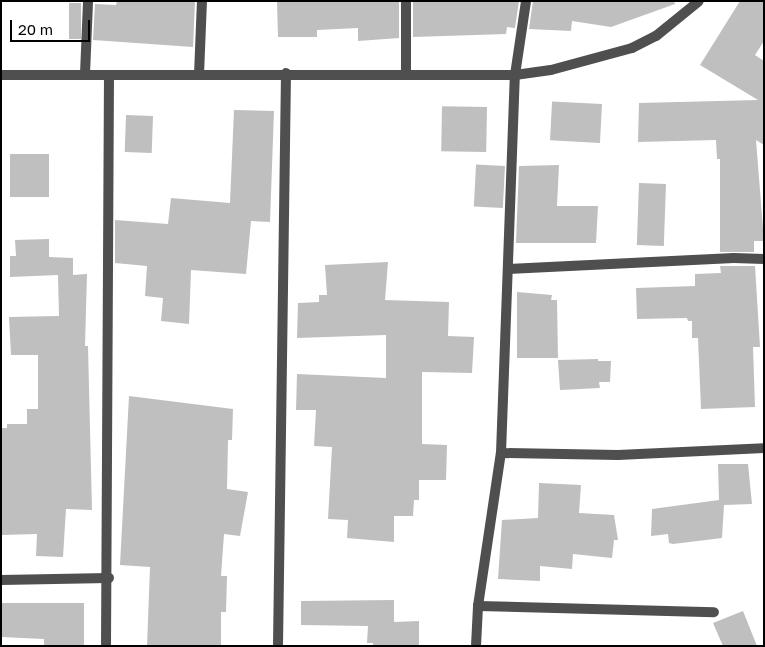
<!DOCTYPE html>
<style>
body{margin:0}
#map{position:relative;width:765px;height:647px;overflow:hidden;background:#fff;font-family:"Golos Text",sans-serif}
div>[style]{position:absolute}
.building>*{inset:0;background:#bfbfbf;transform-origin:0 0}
.minor>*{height:10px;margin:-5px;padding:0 5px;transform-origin:5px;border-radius:5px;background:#4f4f4f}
.tertiary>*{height:10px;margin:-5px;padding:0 5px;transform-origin:5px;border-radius:5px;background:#4f4f4f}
span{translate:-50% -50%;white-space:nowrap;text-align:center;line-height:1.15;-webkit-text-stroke:4.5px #fff;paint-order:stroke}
.frame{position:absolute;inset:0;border:2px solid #000;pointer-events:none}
.scale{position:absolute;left:10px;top:20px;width:80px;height:22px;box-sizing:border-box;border:2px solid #000;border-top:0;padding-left:6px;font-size:15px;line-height:18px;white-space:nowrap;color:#000;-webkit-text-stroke:4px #fff;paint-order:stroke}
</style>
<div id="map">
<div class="building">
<i style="clip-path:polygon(117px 1px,195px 1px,193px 47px,93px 40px,95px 4px,116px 5px)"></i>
<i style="clip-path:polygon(277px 1px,399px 1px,399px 38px,358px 41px,358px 28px,317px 30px,317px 37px,278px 37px)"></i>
<i style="clip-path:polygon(413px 1px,519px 1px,515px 28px,507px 27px,506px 34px,413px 37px)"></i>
<i style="clip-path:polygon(533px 1px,674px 1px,675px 4px,611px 27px,572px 21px,571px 31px,529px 29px)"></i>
<i style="clip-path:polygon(740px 1px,764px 1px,764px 41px,755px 55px,764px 61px,764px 145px,756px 140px,764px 241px,754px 241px,754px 252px,720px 252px,720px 159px,717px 159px,716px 140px,638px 142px,639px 103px,758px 100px,700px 65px)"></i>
<i style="left:69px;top:3px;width:12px;height:36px"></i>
<i style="left:602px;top:104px;width:39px;height:50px;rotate:93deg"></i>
<i style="left:487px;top:107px;width:45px;height:45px;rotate:91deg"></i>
<i style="clip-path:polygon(234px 110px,274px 111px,270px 222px,251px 221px,246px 274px,191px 270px,189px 324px,161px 321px,163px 298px,145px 296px,147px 266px,115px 263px,115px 220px,168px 224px,171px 198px,230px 203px)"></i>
<i style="left:153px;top:116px;width:37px;height:27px;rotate:92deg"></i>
<i style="left:10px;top:154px;width:39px;height:43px"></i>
<i style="clip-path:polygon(559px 165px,557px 206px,598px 206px,596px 243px,516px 243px,519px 166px)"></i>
<i style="left:505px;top:166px;width:42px;height:29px;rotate:93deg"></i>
<i style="left:639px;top:183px;width:27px;height:62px;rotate:2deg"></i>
<i style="clip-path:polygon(49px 239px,49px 257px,73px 258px,73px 275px,87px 274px,85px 346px,88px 346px,92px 510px,66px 509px,63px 557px,36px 556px,37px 534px,1px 535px,1px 428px,7px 428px,7px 424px,27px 424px,27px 409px,38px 409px,38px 355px,11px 355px,9px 317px,59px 316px,58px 275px,10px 277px,10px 256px,16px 256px,15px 240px)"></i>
<i style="clip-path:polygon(388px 262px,385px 300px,449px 302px,448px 336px,474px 337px,472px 373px,422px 372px,422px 444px,447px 445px,446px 480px,419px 480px,419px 500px,414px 500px,413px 516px,394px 516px,394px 542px,347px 538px,348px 520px,328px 519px,332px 447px,314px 446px,316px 410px,296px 410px,297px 374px,386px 378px,386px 335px,297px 338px,298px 303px,319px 302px,319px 295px,327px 295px,325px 265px)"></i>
<i style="clip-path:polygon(720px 266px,755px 266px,760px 347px,753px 347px,755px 407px,701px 409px,698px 338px,692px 338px,692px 321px,688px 321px,687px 318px,637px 319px,636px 288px,695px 286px,695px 274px,721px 273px)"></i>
<i style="clip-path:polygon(517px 292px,552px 295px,551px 300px,557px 300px,558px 358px,517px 358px)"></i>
<i style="clip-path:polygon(598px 359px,598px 361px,611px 361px,610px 382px,599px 382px,600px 388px,560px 390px,558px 360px)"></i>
<i style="clip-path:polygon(129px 396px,233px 409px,232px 440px,228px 440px,227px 489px,248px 492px,240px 536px,224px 534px,221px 576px,227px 576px,226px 612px,221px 612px,221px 646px,147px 646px,150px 567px,120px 565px)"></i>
<i style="clip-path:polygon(718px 464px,748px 464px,752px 504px,724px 505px,722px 538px,673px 544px,669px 543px,668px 534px,651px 536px,652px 509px,719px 500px)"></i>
<i style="clip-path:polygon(539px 483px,581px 485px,579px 513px,614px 515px,618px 540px,614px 540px,612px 558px,573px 554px,572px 569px,540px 566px,540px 581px,498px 579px,502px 520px,538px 518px)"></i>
<i style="clip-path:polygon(394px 600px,394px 622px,419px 621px,419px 646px,373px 646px,373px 643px,367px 643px,368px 626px,301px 625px,301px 601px)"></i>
<i style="clip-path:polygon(1px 603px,84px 603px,84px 646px,44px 646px,44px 639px,1px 637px)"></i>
<i style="clip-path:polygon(743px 611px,757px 646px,723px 646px,713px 623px)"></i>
</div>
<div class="minor">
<i style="left:85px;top:74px;width:73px;rotate:-87.6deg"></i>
<i style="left:406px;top:74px;width:73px;rotate:-90deg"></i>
<i style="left:199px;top:75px;width:74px;rotate:-87.7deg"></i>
<i style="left:508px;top:269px;width:226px;rotate:-2.8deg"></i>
<i style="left:734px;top:258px;width:30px;rotate:2deg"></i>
<i style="left:501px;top:453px;width:117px;rotate:1deg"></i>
<i style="left:618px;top:455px;width:146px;rotate:-2.7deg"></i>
<i style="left:1px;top:580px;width:108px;rotate:-1.1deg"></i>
<i style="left:478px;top:606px;width:236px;rotate:1.5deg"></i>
<i style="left:106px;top:646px;width:571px;rotate:-89.7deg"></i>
<i style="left:278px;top:646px;width:573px;rotate:-89.2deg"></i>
<i style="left:476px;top:646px;width:40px;rotate:-87.1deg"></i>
<i style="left:478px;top:606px;width:155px;rotate:-81.5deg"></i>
<i style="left:501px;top:453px;width:378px;rotate:-87.9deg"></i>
<i style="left:515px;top:75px;width:75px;rotate:-81.5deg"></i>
</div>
<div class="tertiary">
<i style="left:1px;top:75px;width:514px"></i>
<i style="left:515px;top:75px;width:36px;rotate:-8deg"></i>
<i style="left:551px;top:70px;width:84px;rotate:-15.2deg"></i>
<i style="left:632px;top:48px;width:27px;rotate:-27deg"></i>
<i style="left:656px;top:36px;width:55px;rotate:-39.1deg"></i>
</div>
<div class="frame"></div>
<div class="scale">20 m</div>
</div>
